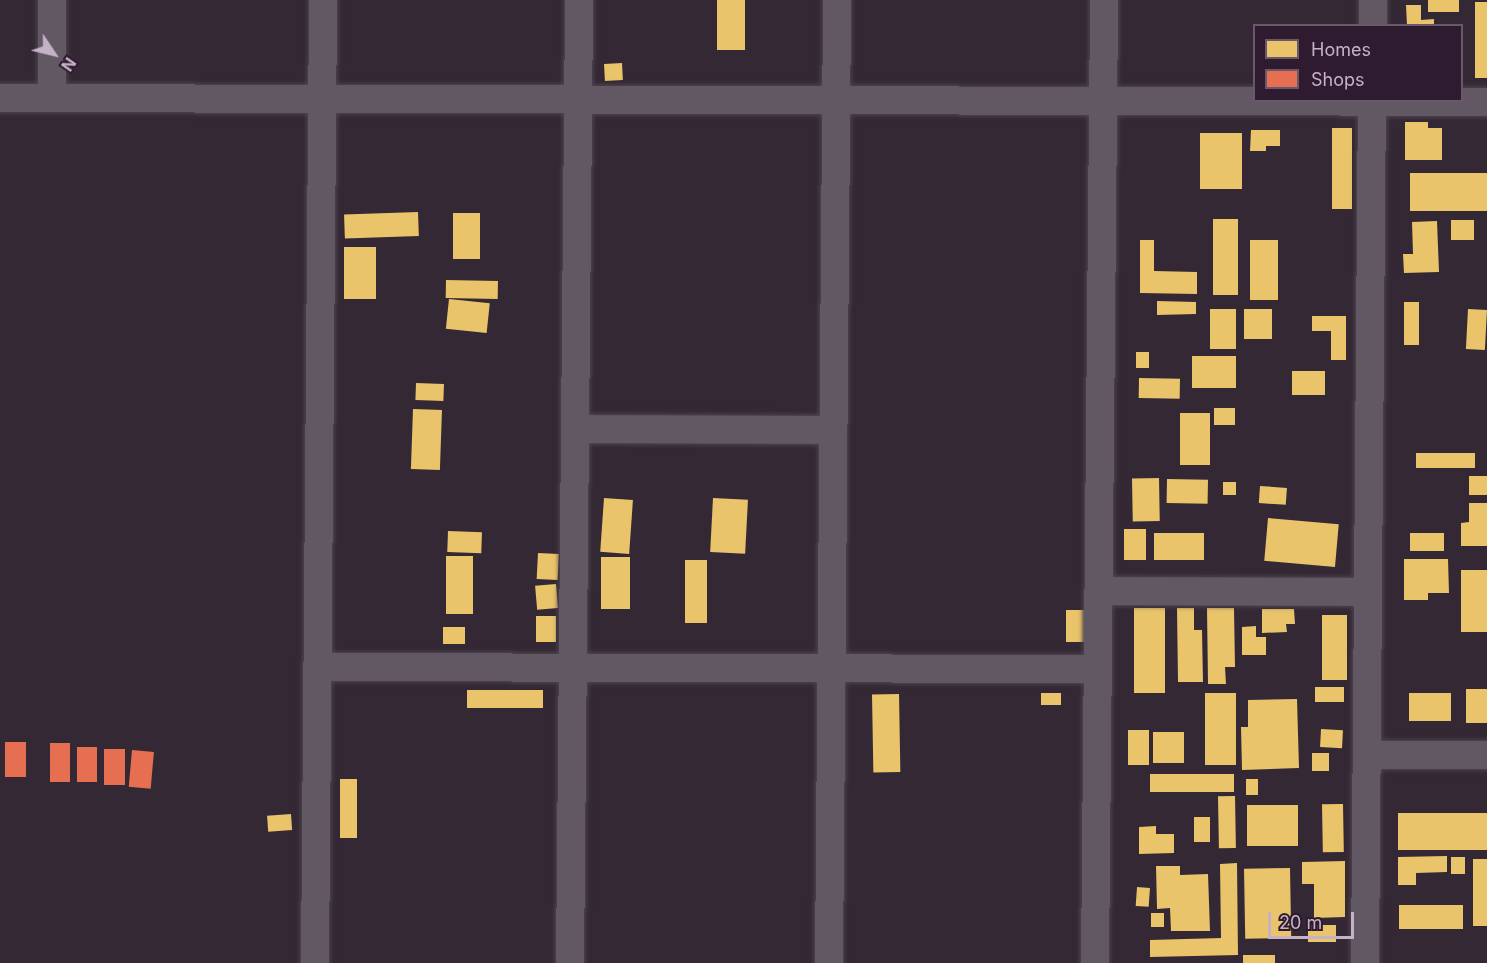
<!DOCTYPE html>
<style>
body{margin:0}
#map{position:relative;width:1487px;height:963px;overflow:hidden;background:#342835;font-family:Inter,sans-serif}
div>[style]{position:absolute}
.homes>*{inset:0;background:#e9c46a;transform-origin:0 0}
.shops>*{inset:0;background:#e76f51;transform-origin:0 0}
.roads{filter:drop-shadow(0 0 2px #4d444e) drop-shadow(0 0 2px #4d444e)}
.minor>*{height:28px;margin:-14px;padding:0 14px;transform-origin:14px;border-radius:14px;background:#625863}
span{translate:-50% -50%;white-space:nowrap;text-align:center;line-height:1.15;-webkit-text-stroke:6px #2e1b30;paint-order:stroke}
.legend{position:absolute;left:1253px;top:24px;width:210px;height:78px;box-sizing:border-box;background:#2e1b30;border:2px solid #6b576c;margin:0;padding:8px 10px;list-style:none;font-size:18px;color:#c6b1c7}
.legend li{display:flex;align-items:center;gap:12px;height:30px}
.legend b{width:30px;border:2px solid #6b576c}
.north{position:absolute;left:24px;top:24px;width:60px;height:60px;-webkit-text-stroke:4px #2e1b30;paint-order:stroke;rotate:125deg;font-size:16px;font-weight:700;line-height:24px;text-align:center;color:#c6b1c7}
.north::after{content:'';display:block;margin:auto;width:21px;height:27px;background:#c6b1c7;clip-path:polygon(50% 0,100% 100%,50% 72%,0 100%)}
.scale{position:absolute;left:1268px;top:912px;width:86px;height:27px;box-sizing:border-box;border:3px solid #c6b1c7;border-top:0;padding-left:8px;font-size:18px;line-height:21px;white-space:nowrap;color:#c6b1c7;-webkit-text-stroke:4px #2e1b30;paint-order:stroke}
</style>
<div id="map">
<div class="homes">
<i style="left:717px;top:0;width:28px;height:50px"></i>
<i style="left:1428px;top:0;width:31px;height:12px"></i>
<i style="left:1475px;top:2px;width:12px;height:76px"></i>
<i style="clip-path:polygon(1406px 5px,1421px 5px,1421px 20px,1434px 19px,1434px 26px,1407px 26px)"></i>
<i style="left:622px;top:63px;width:17px;height:18px;rotate:87deg"></i>
<i style="clip-path:polygon(1405px 122px,1428px 122px,1428px 128px,1442px 128px,1442px 160px,1405px 160px)"></i>
<i style="left:1332px;top:128px;width:20px;height:81px"></i>
<i style="clip-path:polygon(1251px 130px,1280px 130px,1280px 146px,1266px 146px,1266px 151px,1250px 151px)"></i>
<i style="left:1200px;top:133px;width:42px;height:56px"></i>
<i style="left:1410px;top:173px;width:77px;height:38px"></i>
<i style="left:418px;top:212px;width:24px;height:74px;rotate:88deg"></i>
<i style="left:453px;top:213px;width:27px;height:46px"></i>
<i style="left:1213px;top:219px;width:25px;height:76px"></i>
<i style="left:1474px;top:220px;width:20px;height:23px;rotate:90deg"></i>
<i style="clip-path:polygon(1437px 221px,1439px 272px,1404px 273px,1403px 254px,1413px 254px,1412px 222px)"></i>
<i style="clip-path:polygon(1140px 240px,1154px 240px,1154px 271px,1197px 272px,1197px 294px,1140px 293px)"></i>
<i style="left:1250px;top:240px;width:28px;height:60px"></i>
<i style="left:344px;top:247px;width:32px;height:52px"></i>
<i style="left:446px;top:280px;width:52px;height:18px;rotate:1deg"></i>
<i style="left:449px;top:299px;width:41px;height:30px;rotate:6deg"></i>
<i style="clip-path:polygon(1157px 301px,1196px 302px,1196px 314px,1157px 315px)"></i>
<i style="left:1404px;top:302px;width:15px;height:43px"></i>
<i style="left:1210px;top:309px;width:26px;height:40px"></i>
<i style="left:1272px;top:309px;width:30px;height:28px;rotate:90deg"></i>
<i style="left:1468px;top:309px;width:19px;height:40px;rotate:3deg"></i>
<i style="clip-path:polygon(1312px 316px,1346px 316px,1346px 360px,1331px 360px,1331px 331px,1312px 331px)"></i>
<i style="left:1136px;top:352px;width:13px;height:16px"></i>
<i style="left:1192px;top:356px;width:44px;height:32px"></i>
<i style="left:1292px;top:371px;width:33px;height:24px"></i>
<i style="left:1139px;top:378px;width:41px;height:20px;rotate:1deg"></i>
<i style="left:416px;top:383px;width:28px;height:17px;rotate:2deg"></i>
<i style="left:1214px;top:408px;width:21px;height:17px"></i>
<i style="left:413px;top:409px;width:29px;height:60px;rotate:2deg"></i>
<i style="left:1180px;top:413px;width:30px;height:52px"></i>
<i style="left:1475px;top:453px;width:15px;height:59px;rotate:90deg"></i>
<i style="left:1469px;top:476px;width:18px;height:19px"></i>
<i style="left:1159px;top:478px;width:43px;height:27px;rotate:89deg"></i>
<i style="left:1167px;top:479px;width:41px;height:24px;rotate:1deg"></i>
<i style="left:1223px;top:482px;width:13px;height:13px"></i>
<i style="left:1260px;top:486px;width:27px;height:17px;rotate:4deg"></i>
<i style="left:604px;top:498px;width:29px;height:54px;rotate:4deg"></i>
<i style="left:713px;top:498px;width:35px;height:54px;rotate:3deg"></i>
<i style="clip-path:polygon(1469px 503px,1487px 503px,1487px 546px,1461px 546px,1461px 523px,1469px 522px)"></i>
<i style="left:1268px;top:518px;width:71px;height:43px;rotate:5deg"></i>
<i style="left:1124px;top:529px;width:22px;height:31px"></i>
<i style="left:448px;top:531px;width:34px;height:21px;rotate:2deg"></i>
<i style="left:1204px;top:533px;width:27px;height:50px;rotate:90deg"></i>
<i style="left:1410px;top:533px;width:34px;height:18px"></i>
<i style="left:538px;top:553px;width:21px;height:26px;rotate:3deg"></i>
<i style="left:446px;top:556px;width:27px;height:58px"></i>
<i style="left:601px;top:557px;width:29px;height:52px"></i>
<i style="clip-path:polygon(1404px 559px,1448px 559px,1449px 593px,1428px 593px,1428px 600px,1404px 600px)"></i>
<i style="left:685px;top:560px;width:22px;height:63px"></i>
<i style="left:1461px;top:570px;width:26px;height:62px"></i>
<i style="left:556px;top:584px;width:24px;height:21px;rotate:85deg"></i>
<i style="left:1134px;top:608px;width:31px;height:85px"></i>
<i style="clip-path:polygon(1177px 608px,1194px 608px,1194px 630px,1202px 630px,1203px 682px,1178px 682px)"></i>
<i style="clip-path:polygon(1207px 608px,1234px 608px,1235px 667px,1225px 667px,1226px 684px,1208px 684px)"></i>
<i style="clip-path:polygon(1262px 609px,1294px 609px,1295px 624px,1286px 624px,1287px 632px,1262px 633px)"></i>
<i style="left:1066px;top:610px;width:22px;height:32px"></i>
<i style="left:1322px;top:615px;width:25px;height:65px"></i>
<i style="left:536px;top:616px;width:20px;height:26px"></i>
<i style="clip-path:polygon(1256px 626px,1256px 637px,1266px 637px,1266px 655px,1242px 655px,1242px 627px)"></i>
<i style="left:443px;top:627px;width:22px;height:17px"></i>
<i style="left:1315px;top:687px;width:29px;height:15px"></i>
<i style="left:1466px;top:689px;width:21px;height:34px"></i>
<i style="left:543px;top:690px;width:18px;height:76px;rotate:90deg"></i>
<i style="left:1041px;top:693px;width:20px;height:12px"></i>
<i style="left:1205px;top:693px;width:31px;height:72px"></i>
<i style="left:1409px;top:693px;width:42px;height:28px"></i>
<i style="left:899px;top:694px;width:78px;height:27px;rotate:89deg"></i>
<i style="clip-path:polygon(1297px 699px,1299px 768px,1242px 770px,1241px 727px,1248px 727px,1248px 700px)"></i>
<i style="left:1321px;top:729px;width:22px;height:18px;rotate:3deg"></i>
<i style="left:1128px;top:730px;width:21px;height:35px"></i>
<i style="left:1153px;top:732px;width:31px;height:31px"></i>
<i style="left:1312px;top:753px;width:17px;height:18px"></i>
<i style="left:1234px;top:774px;width:18px;height:84px;rotate:90deg"></i>
<i style="left:340px;top:779px;width:17px;height:59px"></i>
<i style="left:1246px;top:779px;width:12px;height:16px"></i>
<i style="left:1235px;top:796px;width:52px;height:17px;rotate:89deg"></i>
<i style="left:1343px;top:804px;width:48px;height:21px;rotate:89deg"></i>
<i style="left:1298px;top:805px;width:41px;height:51px;rotate:90deg"></i>
<i style="left:1487px;top:813px;width:37px;height:89px;rotate:90deg"></i>
<i style="left:291px;top:814px;width:16px;height:24px;rotate:86deg"></i>
<i style="left:1194px;top:817px;width:16px;height:25px"></i>
<i style="clip-path:polygon(1156px 826px,1156px 834px,1174px 834px,1174px 853px,1139px 854px,1139px 827px)"></i>
<i style="clip-path:polygon(1447px 856px,1447px 872px,1416px 873px,1416px 885px,1398px 885px,1398px 857px)"></i>
<i style="left:1451px;top:857px;width:14px;height:17px"></i>
<i style="left:1473px;top:859px;width:14px;height:67px"></i>
<i style="clip-path:polygon(1345px 861px,1345px 917px,1314px 918px,1314px 884px,1302px 884px,1302px 862px)"></i>
<i style="clip-path:polygon(1237px 863px,1238px 955px,1150px 957px,1150px 940px,1221px 938px,1220px 864px)"></i>
<i style="clip-path:polygon(1156px 866px,1180px 866px,1180px 875px,1208px 874px,1210px 931px,1171px 931px,1170px 908px,1157px 909px)"></i>
<i style="left:1290px;top:868px;width:70px;height:46px;rotate:89deg"></i>
<i style="left:1137px;top:887px;width:13px;height:19px;rotate:4deg"></i>
<i style="left:1463px;top:905px;width:24px;height:64px;rotate:90deg"></i>
<i style="left:1164px;top:913px;width:14px;height:13px;rotate:90deg"></i>
<i style="left:1308px;top:925px;width:28px;height:17px"></i>
<i style="left:1275px;top:955px;width:8px;height:32px;rotate:90deg"></i>
</div>
<div class="shops">
<i style="left:5px;top:742px;width:21px;height:35px"></i>
<i style="left:50px;top:743px;width:20px;height:39px"></i>
<i style="left:77px;top:747px;width:20px;height:35px"></i>
<i style="left:104px;top:749px;width:21px;height:36px"></i>
<i style="left:132px;top:750px;width:22px;height:37px;rotate:5deg"></i>
</div>
<div class="roads">
<div class="minor">
<i style="left:1373px;top:26px;width:26px;rotate:-90deg"></i>
<i style="left:0;top:98px;width:1487px;rotate:0.15deg"></i>
<i style="left:52px;top:98px;width:98px;rotate:-90deg"></i>
<i style="left:575px;top:429px;width:258px;rotate:0.2deg"></i>
<i style="left:1099px;top:591px;width:269px;rotate:0.2deg"></i>
<i style="left:318px;top:667px;width:780px;rotate:0.15deg"></i>
<i style="left:1367px;top:755px;width:120px"></i>
<i style="left:315px;top:963px;width:963px;rotate:-89.52deg"></i>
<i style="left:570px;top:963px;width:963px;rotate:-89.46deg"></i>
<i style="left:829px;top:963px;width:963px;rotate:-89.52deg"></i>
<i style="left:1095px;top:963px;width:963px;rotate:-89.46deg"></i>
<i style="left:1365px;top:963px;width:863px;rotate:-89.54deg"></i>
</div>
</div>
<ul class="legend">
<li><b style="height:16px;background:#e9c46a"></b>Homes</li>
<li><b style="height:16px;background:#e76f51"></b>Shops</li>
</ul>
<div class="north">N</div>
<div class="scale">20 m</div>
</div>
